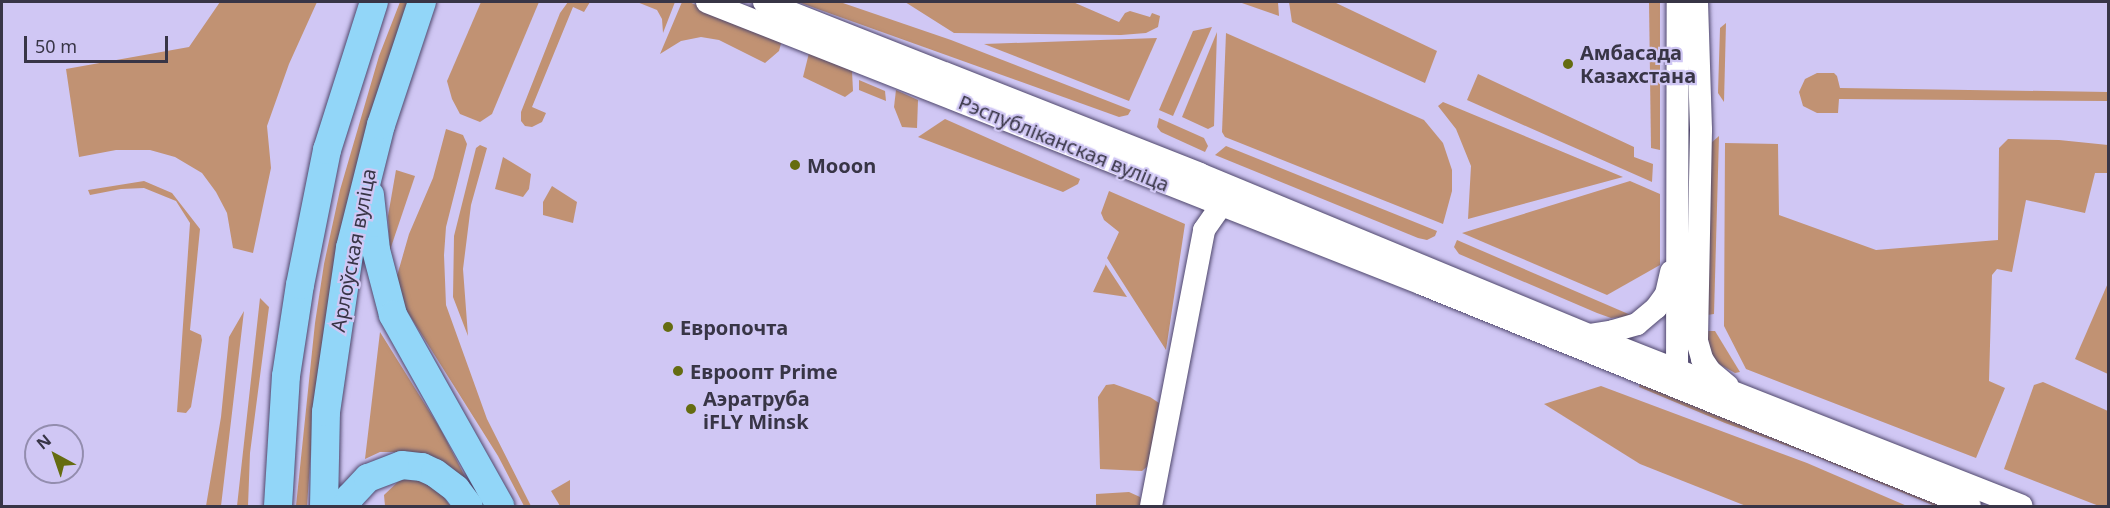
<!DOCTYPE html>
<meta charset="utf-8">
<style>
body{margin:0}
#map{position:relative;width:2110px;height:508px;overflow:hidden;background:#d0c7f4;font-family:"Noto Sans",sans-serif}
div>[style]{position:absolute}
.green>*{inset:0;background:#c19273}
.roads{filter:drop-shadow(0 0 2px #4f476c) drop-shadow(0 0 2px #4f476c)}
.minor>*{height:22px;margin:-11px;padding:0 11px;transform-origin:11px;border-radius:11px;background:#fff}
.major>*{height:28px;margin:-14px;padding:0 14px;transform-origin:14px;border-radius:14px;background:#92d6f8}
.dots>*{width:16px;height:16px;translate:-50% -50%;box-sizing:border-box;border:3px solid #d0c7f4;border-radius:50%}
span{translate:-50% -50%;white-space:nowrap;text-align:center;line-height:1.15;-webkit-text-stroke:4.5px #d0c7f4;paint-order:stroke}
.poi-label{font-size:20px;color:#383546;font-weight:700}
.left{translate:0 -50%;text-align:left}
.street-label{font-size:20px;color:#383546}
.frame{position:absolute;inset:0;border:3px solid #383546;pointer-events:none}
.north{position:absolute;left:24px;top:424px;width:60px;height:60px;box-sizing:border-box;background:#d0c7f4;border:2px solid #938dae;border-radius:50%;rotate:320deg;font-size:16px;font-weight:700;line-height:24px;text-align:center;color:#383546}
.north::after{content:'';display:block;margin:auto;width:21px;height:27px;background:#656c10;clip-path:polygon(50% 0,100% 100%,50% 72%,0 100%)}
.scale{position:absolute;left:24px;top:36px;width:144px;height:27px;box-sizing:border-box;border:3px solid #383546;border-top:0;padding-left:8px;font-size:18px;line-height:21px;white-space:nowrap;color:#383546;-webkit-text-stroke:4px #d0c7f4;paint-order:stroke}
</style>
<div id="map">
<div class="green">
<i style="clip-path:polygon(220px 2px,317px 2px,289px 64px,267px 126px,271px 168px,253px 253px,233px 248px,227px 213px,216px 192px,202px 173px,175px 157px,150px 150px,116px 150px,79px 157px,66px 69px,189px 47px)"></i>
<i style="clip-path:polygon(400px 2px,414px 2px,312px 435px,307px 506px,296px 506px,315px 323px,324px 264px,340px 190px,379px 56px)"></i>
<i style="clip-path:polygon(481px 2px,539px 2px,492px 114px,480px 122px,460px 114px,452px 99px,447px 81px)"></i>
<i style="clip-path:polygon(568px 2px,590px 2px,584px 12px,573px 7px,532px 107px,546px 113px,542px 122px,532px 127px,525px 126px,521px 121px,521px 112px,560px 13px)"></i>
<i style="clip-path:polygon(637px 2px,675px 2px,663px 33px,662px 19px,657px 10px)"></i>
<i style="clip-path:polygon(682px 2px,689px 2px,782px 40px,779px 51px,765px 63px,719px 40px,701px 37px,681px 41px,660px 54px)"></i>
<i style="clip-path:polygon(798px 2px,840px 2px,951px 40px,1131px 110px,1128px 115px,1119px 117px)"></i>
<i style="clip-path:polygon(905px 2px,1073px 2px,1119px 22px,1125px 13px,1130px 11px,1150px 17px,1152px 13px,1160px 16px,1158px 27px,1146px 33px,1121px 35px,954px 33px)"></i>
<i style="clip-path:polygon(1239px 2px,1278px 2px,1279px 16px)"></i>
<i style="clip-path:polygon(1289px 2px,1334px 2px,1437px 51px,1425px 83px,1292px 22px)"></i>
<i style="clip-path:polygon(1649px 2px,1660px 2px,1660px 150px,1651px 148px)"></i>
<i style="clip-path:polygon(1726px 23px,1724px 102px,1718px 93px,1720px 28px)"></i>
<i style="clip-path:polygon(1212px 27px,1173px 116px,1159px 110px,1193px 31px)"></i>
<i style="clip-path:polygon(1217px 32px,1214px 126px,1208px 129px,1182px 117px)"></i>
<i style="clip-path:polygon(1226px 33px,1424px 120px,1443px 143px,1452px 170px,1452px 191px,1443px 224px,1225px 137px,1222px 132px)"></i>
<i style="clip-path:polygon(1157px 38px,1129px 101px,984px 44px)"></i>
<i style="clip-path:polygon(809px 53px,852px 71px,853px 91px,845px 97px,803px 77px)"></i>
<i style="clip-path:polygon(1817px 73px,1834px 73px,1837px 76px,1840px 88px,2108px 92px,2108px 101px,1839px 99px,1838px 113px,1817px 113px,1803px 106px,1799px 92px,1805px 79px)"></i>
<i style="clip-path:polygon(1478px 74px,1634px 147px,1634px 157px,1653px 164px,1652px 182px,1467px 100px)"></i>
<i style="clip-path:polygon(859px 80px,885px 91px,886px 101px,859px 90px)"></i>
<i style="clip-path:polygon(896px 90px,918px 100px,917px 128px,902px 127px,894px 107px)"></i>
<i style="clip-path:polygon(1443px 102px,1623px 177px,1468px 219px,1471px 166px,1456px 129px,1438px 106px)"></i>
<i style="clip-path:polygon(1159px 118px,1204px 138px,1208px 146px,1205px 152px,1161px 132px,1157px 127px)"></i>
<i style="clip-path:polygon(945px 119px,1080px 179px,1078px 184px,1063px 192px,918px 137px)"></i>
<i style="clip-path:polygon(446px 129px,463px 135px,467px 144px,446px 227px,444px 255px,446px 305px,487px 419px,531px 506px,524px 506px,498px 456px,405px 308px,397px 276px,409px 234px,433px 178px)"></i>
<i style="clip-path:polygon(1719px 136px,1714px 314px,1707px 315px,1711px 143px)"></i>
<i style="clip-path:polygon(2008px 139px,2059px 140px,2108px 145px,2108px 173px,2095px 173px,2085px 213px,2026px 200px,2012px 272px,1997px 269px,1992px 275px,1989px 381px,2005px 388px,1976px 458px,1746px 369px,1724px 326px,1725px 143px,1778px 144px,1779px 215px,1876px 250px,1998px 240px,1999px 148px)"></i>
<i style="clip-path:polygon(480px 145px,487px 148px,471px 205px,463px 269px,468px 336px,453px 297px,454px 236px,476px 148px)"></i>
<i style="clip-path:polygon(1226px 146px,1437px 231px,1435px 236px,1427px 240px,1418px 238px,1215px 155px)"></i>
<i style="clip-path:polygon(503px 157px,531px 174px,529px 189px,523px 197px,495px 189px)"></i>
<i style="clip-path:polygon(396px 170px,415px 176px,390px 250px,388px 216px)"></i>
<i style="clip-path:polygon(144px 181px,172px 193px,200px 229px,190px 330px,201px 335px,202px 340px,191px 407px,186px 413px,177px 412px,190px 223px,176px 201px,144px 188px,121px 189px,90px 195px,88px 190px)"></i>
<i style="clip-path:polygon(1630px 181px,1660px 194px,1660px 265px,1607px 295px,1462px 233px)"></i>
<i style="clip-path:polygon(552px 186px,577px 202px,573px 223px,543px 215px,543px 202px)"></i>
<i style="clip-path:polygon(1109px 191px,1185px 224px,1166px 350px,1107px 258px,1119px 232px,1104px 220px,1101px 213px)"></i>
<i style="clip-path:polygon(1457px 240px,1633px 316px,1611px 318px,1597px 313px,1459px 254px,1454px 247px)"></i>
<i style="clip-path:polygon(1106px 264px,1106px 265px,1127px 297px,1093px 292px)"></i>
<i style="clip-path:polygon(2108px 283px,2108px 374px,2075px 359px)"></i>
<i style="clip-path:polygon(260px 298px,269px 307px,250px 453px,248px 506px,237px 506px)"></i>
<i style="clip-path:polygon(244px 311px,221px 506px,206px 506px,221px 417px,229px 337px)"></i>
<i style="clip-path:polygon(1706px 331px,1715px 331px,1740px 372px,1735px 373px,1719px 364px,1712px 356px)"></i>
<i style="clip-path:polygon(380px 332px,441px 430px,472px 490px,398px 452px,380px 452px,365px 459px)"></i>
<i style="clip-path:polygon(1641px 381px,1952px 506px,1935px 506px,1807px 453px,1725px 423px,1639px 387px)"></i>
<i style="clip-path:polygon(2043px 382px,2108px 411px,2108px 506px,2099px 506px,2004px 469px,2034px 385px)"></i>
<i style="clip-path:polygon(1114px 384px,1150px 397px,1159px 403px,1149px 465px,1142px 471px,1100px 469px,1098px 397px,1106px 385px)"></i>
<i style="clip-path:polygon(1601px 386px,1807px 463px,1907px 506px,1746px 506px,1640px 464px,1544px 404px)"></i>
<i style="clip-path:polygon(403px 477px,417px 478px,439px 490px,450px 506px,385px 506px,384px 495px)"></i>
<i style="clip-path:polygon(570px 480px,570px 506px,560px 506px,551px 491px)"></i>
<i style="clip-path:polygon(1129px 492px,1140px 497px,1141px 506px,1096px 506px,1096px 494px)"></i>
</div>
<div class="roads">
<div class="minor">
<i style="left:707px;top:2px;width:769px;rotate:21.52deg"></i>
<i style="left:1422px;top:284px;width:591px;rotate:22.05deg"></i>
<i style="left:764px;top:2px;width:469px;rotate:21.5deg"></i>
<i style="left:1200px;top:174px;width:420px;rotate:22.5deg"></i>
<i style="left:1588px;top:335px;width:466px;rotate:21.5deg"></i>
<i style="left:1697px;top:2px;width:128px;rotate:88.2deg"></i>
<i style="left:1701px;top:130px;width:211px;rotate:91.1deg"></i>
<i style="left:1697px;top:341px;width:19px;rotate:74deg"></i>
<i style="left:1702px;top:359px;width:14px;rotate:56deg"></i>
<i style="left:1710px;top:371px;width:23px;rotate:40deg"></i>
<i style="left:1589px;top:335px;width:24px;rotate:-9deg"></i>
<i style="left:1613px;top:331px;width:25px;rotate:-16deg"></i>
<i style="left:1637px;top:324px;width:25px;rotate:-40deg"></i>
<i style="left:1656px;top:308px;width:17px;rotate:-54deg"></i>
<i style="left:1666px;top:294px;width:23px;rotate:-77deg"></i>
<i style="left:1677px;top:384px;width:382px;rotate:-89.9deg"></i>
<i style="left:1151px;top:506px;width:281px;rotate:-79.1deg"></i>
<i style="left:1204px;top:230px;width:29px;rotate:-55deg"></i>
</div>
<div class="major">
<i style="left:370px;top:195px;width:55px;rotate:83.8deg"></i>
<i style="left:376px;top:250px;width:67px;rotate:75.3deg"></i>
<i style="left:393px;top:315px;width:219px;rotate:60.7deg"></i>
<i style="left:278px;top:506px;width:130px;rotate:-86.5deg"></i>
<i style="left:286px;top:376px;width:92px;rotate:-81.3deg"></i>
<i style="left:300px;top:285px;width:138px;rotate:-78.7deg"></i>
<i style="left:327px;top:150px;width:155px;rotate:-72.4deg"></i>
<i style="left:324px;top:506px;width:94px;rotate:-88.8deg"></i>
<i style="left:326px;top:412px;width:166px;rotate:-81.7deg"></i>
<i style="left:350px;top:248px;width:127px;rotate:-75.9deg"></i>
<i style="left:381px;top:125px;width:130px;rotate:-71.6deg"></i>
<i style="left:346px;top:506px;width:10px;rotate:-66deg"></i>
<i style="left:350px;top:497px;width:26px;rotate:-47deg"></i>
<i style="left:368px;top:478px;width:36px;rotate:-21deg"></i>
<i style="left:402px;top:465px;width:20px;rotate:6deg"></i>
<i style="left:422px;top:467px;width:14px;rotate:25deg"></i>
<i style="left:435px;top:473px;width:26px;rotate:37deg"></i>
<i style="left:456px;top:489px;width:21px;rotate:53deg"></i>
</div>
</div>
<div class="dots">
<i style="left:1568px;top:64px;background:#656c10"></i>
<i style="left:795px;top:165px;background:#656c10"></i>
<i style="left:668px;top:327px;background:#656c10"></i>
<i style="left:678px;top:371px;background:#656c10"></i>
<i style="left:691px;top:409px;background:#656c10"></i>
</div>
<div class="poi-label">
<span class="left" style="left:1580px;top:64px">Амбасада<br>Казахстана</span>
<span class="left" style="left:807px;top:165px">Mooon</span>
<span class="left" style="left:680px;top:327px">Европочта</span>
<span class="left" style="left:690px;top:371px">Евроопт Prime</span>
<span class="left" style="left:703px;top:410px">Аэратруба<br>iFLY Minsk</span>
</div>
<div class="street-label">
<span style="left:1064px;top:143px;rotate:22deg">Рэспубліканская вуліца</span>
<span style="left:353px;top:250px;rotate:-79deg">Арлоўская вуліца</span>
</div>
<div class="frame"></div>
<div class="north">N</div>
<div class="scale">50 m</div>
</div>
